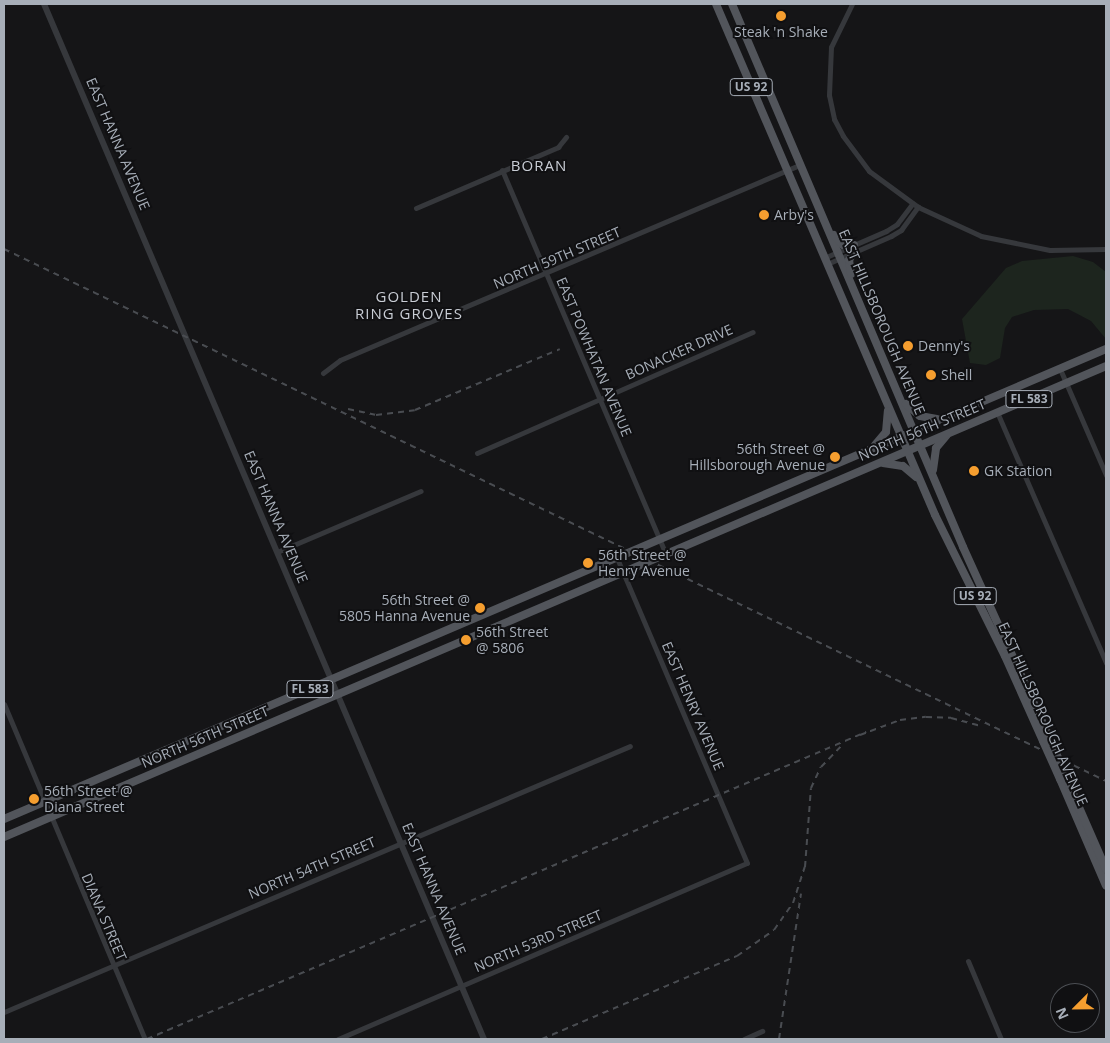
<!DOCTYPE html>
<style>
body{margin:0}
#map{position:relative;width:1110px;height:1043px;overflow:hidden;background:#151517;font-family:"Open Sans",sans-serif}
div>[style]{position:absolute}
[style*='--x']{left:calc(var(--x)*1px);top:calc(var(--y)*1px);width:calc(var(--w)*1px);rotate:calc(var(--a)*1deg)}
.green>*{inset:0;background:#1d251e}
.minor>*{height:5px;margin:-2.5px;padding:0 2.5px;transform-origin:2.5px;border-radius:2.5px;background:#36383c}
.tertiary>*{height:6px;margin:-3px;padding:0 3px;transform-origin:3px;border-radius:3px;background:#36383c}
.primary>*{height:8px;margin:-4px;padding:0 4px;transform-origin:4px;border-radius:4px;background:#52555b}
.rail>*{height:2px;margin-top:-1px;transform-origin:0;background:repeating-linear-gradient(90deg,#494c51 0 6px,transparent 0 11px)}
.primary-bridge>*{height:8px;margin:-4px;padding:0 4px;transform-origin:4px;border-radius:4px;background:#52555b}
.dots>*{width:14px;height:14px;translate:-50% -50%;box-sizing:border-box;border:2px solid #101012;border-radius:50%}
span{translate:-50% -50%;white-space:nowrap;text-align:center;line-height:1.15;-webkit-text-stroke:4px #101012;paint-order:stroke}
.shield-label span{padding:1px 4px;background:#101012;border:1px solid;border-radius:4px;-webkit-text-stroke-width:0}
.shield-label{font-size:12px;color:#a7aeb8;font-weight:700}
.poi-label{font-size:14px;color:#a7aeb8}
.left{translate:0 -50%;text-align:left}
.right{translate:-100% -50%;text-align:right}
.street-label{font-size:14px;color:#a7aeb8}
.neighbourhood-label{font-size:15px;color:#c8ccd4;letter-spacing:1px}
.frame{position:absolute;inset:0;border:5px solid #a7aeb8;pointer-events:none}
.north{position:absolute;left:1050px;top:983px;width:50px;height:50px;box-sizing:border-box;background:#101012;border:1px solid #4c4f54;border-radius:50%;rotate:247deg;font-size:14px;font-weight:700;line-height:20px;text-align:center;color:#a7aeb8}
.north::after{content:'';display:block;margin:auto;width:18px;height:22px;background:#f59e2f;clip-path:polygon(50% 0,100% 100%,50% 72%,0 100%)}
</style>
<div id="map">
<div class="green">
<i style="clip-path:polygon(1073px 256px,1093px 262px,1106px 272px,1106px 339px,1091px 321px,1068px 309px,1034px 310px,1012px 317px,1005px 328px,1000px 358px,986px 365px,970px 363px,962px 319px,1006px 268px,1022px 261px)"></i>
</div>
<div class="minor">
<i style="--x:852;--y:4;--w:48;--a:116"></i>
<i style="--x:831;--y:47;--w:48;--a:92.4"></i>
<i style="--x:829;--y:95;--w:25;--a:78"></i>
<i style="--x:834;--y:119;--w:19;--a:62"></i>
<i style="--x:843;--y:136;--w:44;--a:53.4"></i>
<i style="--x:869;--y:171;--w:61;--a:36.3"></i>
<i style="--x:918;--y:207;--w:69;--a:24.7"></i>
<i style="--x:981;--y:236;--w:70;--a:11.5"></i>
<i style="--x:1050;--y:250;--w:56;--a:-1"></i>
<i style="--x:502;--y:170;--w:416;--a:66.9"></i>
<i style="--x:416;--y:208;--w:155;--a:-23.2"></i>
<i style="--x:558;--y:147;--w:13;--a:-51"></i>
<i style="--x:824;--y:258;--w:68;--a:-23.5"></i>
<i style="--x:886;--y:231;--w:13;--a:-32"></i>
<i style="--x:897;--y:224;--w:26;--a:-53"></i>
<i style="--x:827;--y:264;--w:70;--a:-23.6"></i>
<i style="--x:891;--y:236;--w:12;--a:-31"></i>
<i style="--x:901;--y:230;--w:29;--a:-54"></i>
<i style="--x:1060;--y:369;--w:116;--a:66.5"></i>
<i style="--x:323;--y:373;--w:21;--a:-37"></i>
<i style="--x:340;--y:360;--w:500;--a:-23"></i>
<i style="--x:997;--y:412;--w:274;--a:66.5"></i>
<i style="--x:477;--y:453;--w:301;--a:-23.7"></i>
<i style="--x:277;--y:552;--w:156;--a:-23"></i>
<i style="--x:4;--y:704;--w:363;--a:67.2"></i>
<i style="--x:968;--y:961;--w:85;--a:67.1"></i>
<i style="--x:4;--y:1012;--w:680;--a:-23.02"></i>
<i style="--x:338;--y:1039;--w:445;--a:-23.3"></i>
<i style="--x:747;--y:863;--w:332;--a:-113.1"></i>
<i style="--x:744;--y:1039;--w:20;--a:-24"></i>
</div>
<div class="tertiary">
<i style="--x:44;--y:4;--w:1125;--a:66.97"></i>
</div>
<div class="primary">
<i style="--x:716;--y:4;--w:556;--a:66.8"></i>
<i style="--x:935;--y:515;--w:157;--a:63.6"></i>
<i style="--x:1005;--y:656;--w:93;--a:65.9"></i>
<i style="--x:732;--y:4;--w:590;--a:66.95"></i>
<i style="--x:963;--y:547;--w:215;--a:65.6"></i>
<i style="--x:834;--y:235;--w:13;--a:48"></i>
<i style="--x:843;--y:245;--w:11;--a:0"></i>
<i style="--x:851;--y:274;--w:14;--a:-98"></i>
<i style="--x:849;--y:260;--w:9;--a:-58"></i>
<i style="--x:906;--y:404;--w:18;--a:41"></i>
<i style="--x:920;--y:416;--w:17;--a:10"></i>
<i style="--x:875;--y:445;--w:17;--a:-50"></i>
<i style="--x:886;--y:432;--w:21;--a:-85"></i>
<i style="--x:883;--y:463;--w:20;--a:9"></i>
<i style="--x:903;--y:466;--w:17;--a:40"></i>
<i style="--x:933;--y:470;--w:22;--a:-82"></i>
<i style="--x:936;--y:448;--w:16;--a:-50"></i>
<i style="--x:1060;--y:779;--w:116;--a:66.7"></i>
<i style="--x:1068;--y:782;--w:95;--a:66.4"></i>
<i style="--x:4;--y:819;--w:1198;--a:-23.1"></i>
<i style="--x:4;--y:837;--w:1198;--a:-23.14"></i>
</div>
<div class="rail">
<i style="--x:4;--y:249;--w:1224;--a:25.77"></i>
<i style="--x:348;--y:409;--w:29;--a:12"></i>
<i style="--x:376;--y:415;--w:39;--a:-7"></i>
<i style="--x:415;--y:410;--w:157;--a:-22.8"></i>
<i style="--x:860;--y:735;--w:43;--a:-20.6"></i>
<i style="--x:900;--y:720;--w:26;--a:-7"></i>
<i style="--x:926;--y:717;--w:25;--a:2"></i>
<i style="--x:951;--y:718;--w:30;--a:15"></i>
<i style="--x:147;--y:1039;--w:782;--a:-23.12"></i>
<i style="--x:542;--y:1039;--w:212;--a:-23.1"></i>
<i style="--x:737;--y:956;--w:45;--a:-35.1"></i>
<i style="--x:774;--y:930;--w:33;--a:-55"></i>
<i style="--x:793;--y:903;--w:38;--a:-72"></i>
<i style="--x:805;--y:867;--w:79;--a:-85.7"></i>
<i style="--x:811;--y:788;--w:23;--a:-65"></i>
<i style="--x:821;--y:767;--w:30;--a:-46"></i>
<i style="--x:779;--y:1039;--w:147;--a:-81.4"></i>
</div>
<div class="primary-bridge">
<i style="--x:1043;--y:741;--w:42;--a:65.9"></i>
<i style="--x:1052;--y:743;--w:42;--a:67.7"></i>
</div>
<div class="dots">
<i style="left:781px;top:16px;background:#f59e2f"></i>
<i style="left:764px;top:215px;background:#f59e2f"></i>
<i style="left:908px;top:346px;background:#f59e2f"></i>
<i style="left:931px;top:375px;background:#f59e2f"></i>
<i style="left:835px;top:457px;background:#f59e2f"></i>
<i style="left:974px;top:471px;background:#f59e2f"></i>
<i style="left:588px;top:563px;background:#f59e2f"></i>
<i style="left:480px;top:608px;background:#f59e2f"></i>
<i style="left:466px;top:640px;background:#f59e2f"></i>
<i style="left:34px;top:799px;background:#f59e2f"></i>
</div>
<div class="shield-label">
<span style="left:751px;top:87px">US 92</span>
<span style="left:1029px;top:399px">FL 583</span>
<span style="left:975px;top:596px">US 92</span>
<span style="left:310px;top:689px">FL 583</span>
</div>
<div class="poi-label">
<span style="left:781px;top:32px">Steak 'n Shake</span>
<span class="left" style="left:774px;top:215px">Arby's</span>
<span class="left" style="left:918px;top:346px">Denny's</span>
<span class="left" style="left:941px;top:375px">Shell</span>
<span class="right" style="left:825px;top:457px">56th Street @<br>Hillsborough Avenue</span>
<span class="left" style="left:984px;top:471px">GK Station</span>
<span class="left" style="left:598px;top:563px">56th Street @<br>Henry Avenue</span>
<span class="right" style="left:470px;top:608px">56th Street @<br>5805 Hanna Avenue</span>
<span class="left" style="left:476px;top:640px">56th Street<br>@ 5806</span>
<span class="left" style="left:44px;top:799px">56th Street @<br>Diana Street</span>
</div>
<div class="street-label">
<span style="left:118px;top:144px;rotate:67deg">EAST HANNA AVENUE</span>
<span style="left:557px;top:258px;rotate:-23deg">NORTH 59TH STREET</span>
<span style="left:882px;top:322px;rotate:67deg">EAST HILLSBOROUGH AVENUE</span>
<span style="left:679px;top:352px;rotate:-24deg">BONACKER DRIVE</span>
<span style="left:594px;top:357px;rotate:67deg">EAST POWHATAN AVENUE</span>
<span style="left:922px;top:430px;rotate:-23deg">NORTH 56TH STREET</span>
<span style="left:276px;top:517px;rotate:67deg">EAST HANNA AVENUE</span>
<span style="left:693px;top:706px;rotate:67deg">EAST HENRY AVENUE</span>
<span style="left:1043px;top:714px;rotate:66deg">EAST HILLSBOROUGH AVENUE</span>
<span style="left:205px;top:737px;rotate:-23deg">NORTH 56TH STREET</span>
<span style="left:312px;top:868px;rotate:-23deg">NORTH 54TH STREET</span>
<span style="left:434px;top:889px;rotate:67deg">EAST HANNA AVENUE</span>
<span style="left:104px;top:917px;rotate:67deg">DIANA STREET</span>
<span style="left:538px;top:941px;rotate:-23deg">NORTH 53RD STREET</span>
</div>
<div class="neighbourhood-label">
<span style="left:539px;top:166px">BORAN</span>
<span style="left:409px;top:305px">GOLDEN<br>RING GROVES</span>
</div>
<div class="frame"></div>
<div class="north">N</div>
</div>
